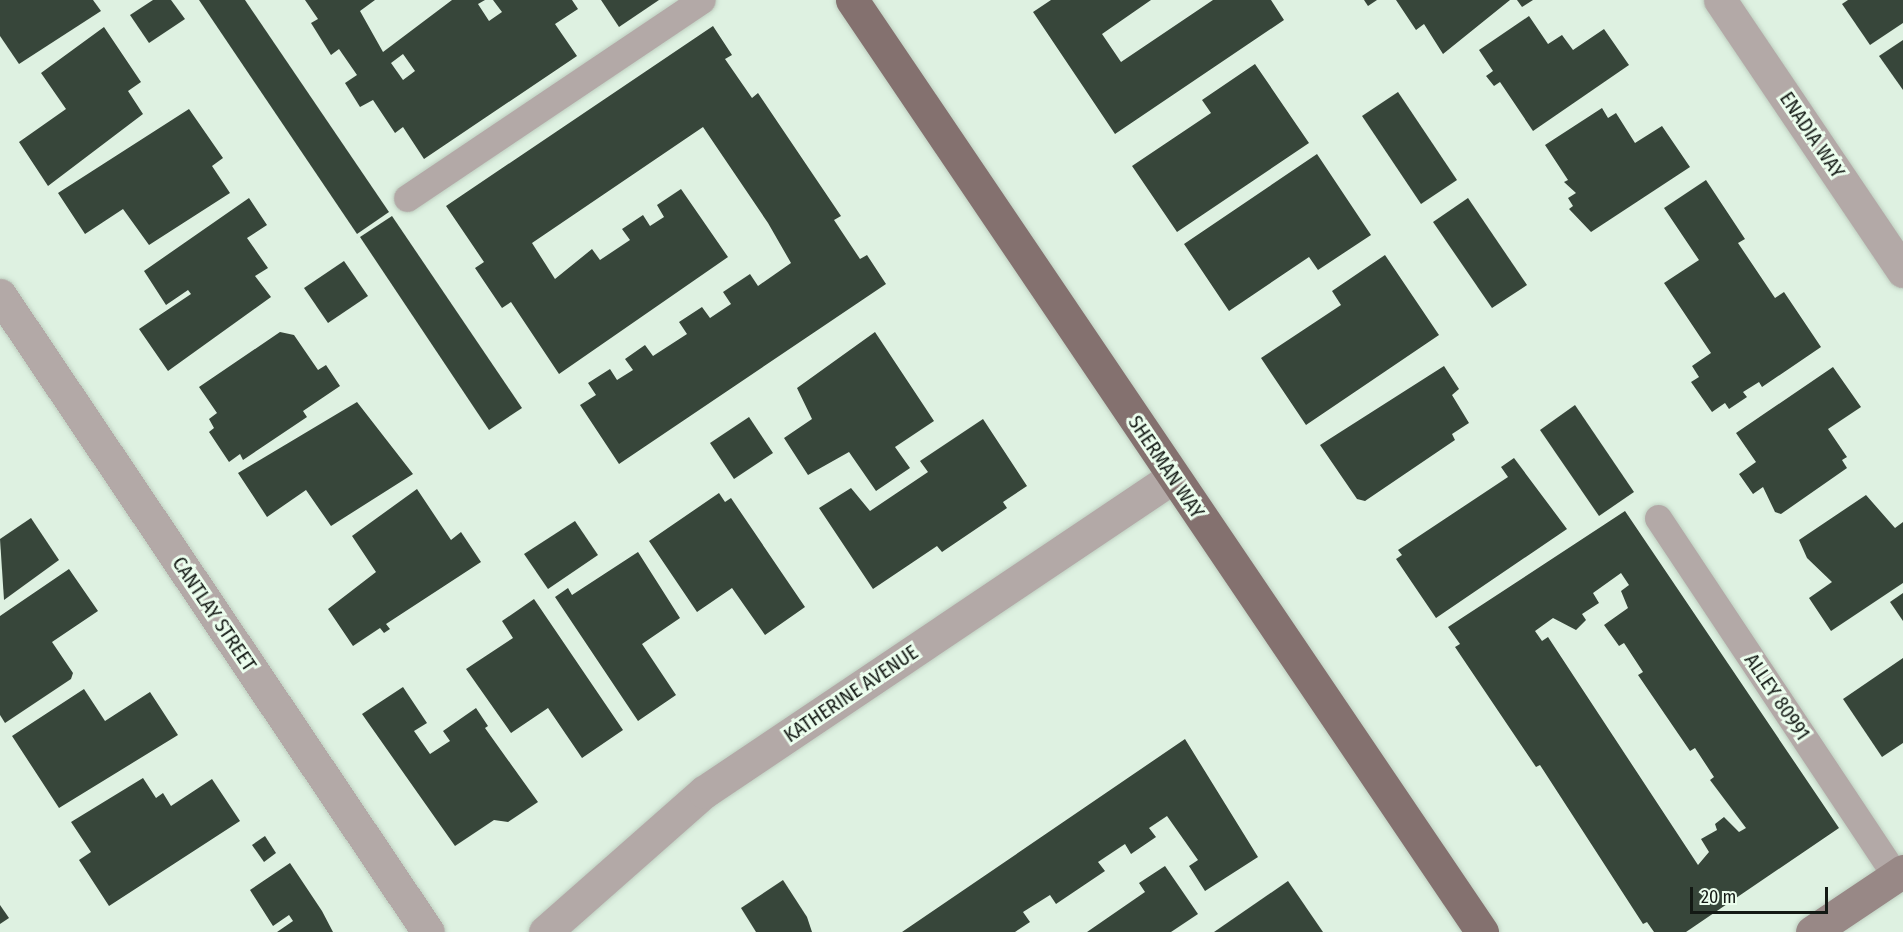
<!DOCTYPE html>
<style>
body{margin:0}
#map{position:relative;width:1903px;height:932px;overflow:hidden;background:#def1e1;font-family:"Fira Sans Condensed",sans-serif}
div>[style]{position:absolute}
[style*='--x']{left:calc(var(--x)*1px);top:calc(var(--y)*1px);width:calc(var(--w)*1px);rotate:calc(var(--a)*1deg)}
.building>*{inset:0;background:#37463a}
.roads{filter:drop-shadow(0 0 2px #becec0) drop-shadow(0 0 2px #becec0)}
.lane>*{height:27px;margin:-13.5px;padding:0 13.5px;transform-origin:13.5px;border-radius:13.5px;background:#b3a9a7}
.street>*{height:33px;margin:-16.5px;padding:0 16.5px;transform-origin:16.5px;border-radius:16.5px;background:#b3a9a7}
.secondary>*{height:33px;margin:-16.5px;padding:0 16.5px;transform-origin:16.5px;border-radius:16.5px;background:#988886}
.primary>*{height:33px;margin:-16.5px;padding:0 16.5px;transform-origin:16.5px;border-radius:16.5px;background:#84716f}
span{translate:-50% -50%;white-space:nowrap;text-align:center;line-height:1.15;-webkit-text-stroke:6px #ecfeee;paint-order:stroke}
.street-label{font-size:20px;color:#131914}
.scale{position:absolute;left:1690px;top:887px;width:138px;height:27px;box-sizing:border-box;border:3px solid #131914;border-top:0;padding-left:8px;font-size:18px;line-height:21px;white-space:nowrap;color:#131914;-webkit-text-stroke:4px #ecfeee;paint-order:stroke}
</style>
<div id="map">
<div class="building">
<i style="clip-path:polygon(0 0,93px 0,101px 11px,19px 64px,0 36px)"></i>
<i style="clip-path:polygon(153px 0,171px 0,185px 19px,149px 43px,130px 15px)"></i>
<i style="clip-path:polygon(199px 0,245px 0,389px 212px,357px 234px)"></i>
<i style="clip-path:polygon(evenodd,305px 0,375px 0,360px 11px,383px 52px,452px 0,485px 0,478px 4px,489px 21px,502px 12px,493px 0,572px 0,578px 9px,555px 24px,577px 56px,424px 159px,403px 127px,395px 133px,373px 100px,360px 107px,345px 83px,357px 75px,339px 49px,331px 55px,311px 23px,318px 19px,305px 0,403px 54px,415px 71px,403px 80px,391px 63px,403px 54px)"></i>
<i style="clip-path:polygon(601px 0,659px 0,619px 27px)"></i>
<i style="clip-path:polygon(1051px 0,1151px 0,1102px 34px,1121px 62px,1213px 0,1271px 0,1284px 20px,1115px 134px,1033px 12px)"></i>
<i style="clip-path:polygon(1364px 0,1377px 0,1368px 6px)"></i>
<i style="clip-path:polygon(1396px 0,1510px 0,1443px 54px,1424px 24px,1416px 30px)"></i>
<i style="clip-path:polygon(1517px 0,1533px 0,1522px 7px)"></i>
<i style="clip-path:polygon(1848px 0,1903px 0,1903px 23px,1870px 45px,1842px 4px)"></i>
<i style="clip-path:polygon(1529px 16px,1548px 44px,1562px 35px,1573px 50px,1604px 29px,1629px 65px,1533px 131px,1500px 82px,1494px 86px,1486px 76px,1493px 71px,1479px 50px)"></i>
<i style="clip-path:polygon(713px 26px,732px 55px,725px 59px,752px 98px,758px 93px,841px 216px,834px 220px,860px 259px,867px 255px,886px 284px,619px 464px,580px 405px,596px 395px,588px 383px,610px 369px,617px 380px,633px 370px,625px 359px,645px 345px,653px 356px,687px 334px,679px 322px,702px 307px,710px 318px,731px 304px,723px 292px,750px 274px,758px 286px,791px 263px,768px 223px,703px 127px,532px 243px,555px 279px,592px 249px,600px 260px,630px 240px,622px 229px,643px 215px,650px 226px,664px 217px,657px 205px,681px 189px,728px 257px,559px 374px,511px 302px,502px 308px,475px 268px,484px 262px,446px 206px)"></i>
<i style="clip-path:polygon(104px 27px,141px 82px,128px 91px,143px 114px,48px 186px,19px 142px,66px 109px,41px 73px)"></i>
<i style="clip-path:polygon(1903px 40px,1903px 90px,1879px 56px)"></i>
<i style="clip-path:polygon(1255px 64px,1309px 143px,1177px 232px,1132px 166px,1211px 113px,1202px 100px)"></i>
<i style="clip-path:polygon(1398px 92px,1457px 180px,1421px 204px,1362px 116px)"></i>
<i style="clip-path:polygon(1602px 108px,1608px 118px,1616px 113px,1635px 143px,1662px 126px,1690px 167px,1591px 232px,1569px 209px,1573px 206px,1568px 198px,1576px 193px,1564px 182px,1568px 180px,1545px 145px)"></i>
<i style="clip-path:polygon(189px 109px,223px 158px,212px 166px,230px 193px,149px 245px,123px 209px,85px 234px,58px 193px)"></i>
<i style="clip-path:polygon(1317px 154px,1371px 235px,1318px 270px,1309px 257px,1229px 311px,1184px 244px)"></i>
<i style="clip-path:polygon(1706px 180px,1745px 239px,1738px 243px,1775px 298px,1784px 292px,1821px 347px,1762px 387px,1759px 382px,1743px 392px,1747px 397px,1729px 409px,1725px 403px,1712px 412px,1691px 382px,1699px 377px,1692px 366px,1711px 353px,1664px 283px,1699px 260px,1664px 208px)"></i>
<i style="clip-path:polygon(249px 198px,267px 225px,247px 238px,268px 268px,255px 276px,271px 297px,168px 371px,139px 329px,191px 294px,188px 290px,166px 305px,144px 271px)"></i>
<i style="clip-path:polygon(1468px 198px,1527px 285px,1492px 308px,1433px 222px)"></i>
<i style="clip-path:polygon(392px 216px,522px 408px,489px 430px,360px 237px)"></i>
<i style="clip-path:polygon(1385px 255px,1439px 335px,1306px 425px,1261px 358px,1341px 305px,1332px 291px)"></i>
<i style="clip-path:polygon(344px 261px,368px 296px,328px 323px,304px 288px)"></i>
<i style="clip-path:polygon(280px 332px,294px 335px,318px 370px,326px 365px,340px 386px,303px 411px,307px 417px,243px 460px,240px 454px,229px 462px,209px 432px,214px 428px,209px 419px,217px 413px,199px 387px)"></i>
<i style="clip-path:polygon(875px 332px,934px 421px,895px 447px,910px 468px,876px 491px,849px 452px,808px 475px,784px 438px,812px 419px,797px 388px)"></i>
<i style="clip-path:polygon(1444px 366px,1459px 389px,1452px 395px,1469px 423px,1452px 434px,1455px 440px,1365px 501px,1357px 499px,1320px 445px)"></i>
<i style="clip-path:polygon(1833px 367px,1861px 407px,1828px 429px,1847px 457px,1842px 460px,1847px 468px,1781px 514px,1775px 512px,1763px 487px,1753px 494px,1739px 474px,1756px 462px,1736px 433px)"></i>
<i style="clip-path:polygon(357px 402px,413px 474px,331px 526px,306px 490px,267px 517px,238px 473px)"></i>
<i style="clip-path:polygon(1575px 405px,1634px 492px,1599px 516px,1540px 430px)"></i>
<i style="clip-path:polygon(749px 417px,773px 453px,734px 479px,710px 443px)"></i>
<i style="clip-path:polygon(983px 419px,1027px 486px,1003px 502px,1007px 508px,942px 552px,937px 546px,873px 589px,819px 508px,851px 488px,870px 511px,928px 472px,920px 461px)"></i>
<i style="clip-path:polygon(1514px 458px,1567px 529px,1436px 618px,1396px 559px,1402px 555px,1398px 550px,1508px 477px,1501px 467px)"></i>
<i style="clip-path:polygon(417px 489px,451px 540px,461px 532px,481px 562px,386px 624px,390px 629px,384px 633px,380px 628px,353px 646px,328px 609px,376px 572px,352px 536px)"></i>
<i style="clip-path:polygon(719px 493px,725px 502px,731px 498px,805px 607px,765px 635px,732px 588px,697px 612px,649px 541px)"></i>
<i style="clip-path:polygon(1866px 495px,1895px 528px,1903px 522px,1903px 583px,1831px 631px,1809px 598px,1832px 582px,1807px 558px,1799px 540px)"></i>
<i style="clip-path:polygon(evenodd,1625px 511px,1839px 828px,1686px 932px,1654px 932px,1647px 922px,1643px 924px,1540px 765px,1536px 767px,1455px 647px,1460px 644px,1448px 627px,1625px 511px,1621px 573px,1629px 585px,1621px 591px,1628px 608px,1604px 625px,1619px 646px,1624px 643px,1643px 672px,1638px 675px,1690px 751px,1695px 748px,1714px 777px,1710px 780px,1746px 828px,1739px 832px,1724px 817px,1715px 824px,1717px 830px,1701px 839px,1709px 852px,1698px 865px,1548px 637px,1542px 641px,1535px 631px,1553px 618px,1576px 630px,1586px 620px,1582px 614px,1599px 603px,1593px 593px,1621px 573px)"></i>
<i style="clip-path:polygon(31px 518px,59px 560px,4px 600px,0 539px)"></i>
<i style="clip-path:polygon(575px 521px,598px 555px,548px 589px,524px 554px)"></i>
<i style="clip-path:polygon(638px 552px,680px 618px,642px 644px,676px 695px,638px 721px,555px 597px,568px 588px,572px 595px)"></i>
<i style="clip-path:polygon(69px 569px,98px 611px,52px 642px,73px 673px,71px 679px,5px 723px,0 715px,0 616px)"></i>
<i style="clip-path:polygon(1903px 593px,1903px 621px,1890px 602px)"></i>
<i style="clip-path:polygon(534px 599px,623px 730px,582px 758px,548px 708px,511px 733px,466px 669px,513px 638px,502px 621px)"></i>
<i style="clip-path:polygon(1903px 658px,1903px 743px,1882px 757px,1843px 699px)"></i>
<i style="clip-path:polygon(403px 687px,427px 723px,414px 731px,430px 754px,450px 741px,443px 731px,476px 708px,488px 726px,485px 728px,538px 802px,508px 822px,494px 820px,455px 846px,362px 714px)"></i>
<i style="clip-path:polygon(84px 689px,105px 721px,150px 692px,178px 735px,59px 808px,12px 736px)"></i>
<i style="clip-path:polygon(1185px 739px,1258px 857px,1205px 891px,1189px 866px,1198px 860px,1167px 816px,1149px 828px,1156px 837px,1131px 854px,1125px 844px,1098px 862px,1105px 871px,1056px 904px,1050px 895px,1023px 912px,1030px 922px,1015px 932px,902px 932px)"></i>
<i style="clip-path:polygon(143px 778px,156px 798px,163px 793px,171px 806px,212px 779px,240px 821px,109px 906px,79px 860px,91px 852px,71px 822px)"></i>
<i style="clip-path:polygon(265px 836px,276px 853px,264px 862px,252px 845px)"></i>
<i style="clip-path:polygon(290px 863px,322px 911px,333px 932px,277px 932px,293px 921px,289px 915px,273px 926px,250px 890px)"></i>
<i style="clip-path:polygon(1165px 866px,1198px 914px,1171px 932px,1087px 932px,1145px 892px,1139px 883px)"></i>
<i style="clip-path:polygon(783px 880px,807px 917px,812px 932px,756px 932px,741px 908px)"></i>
<i style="clip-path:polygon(1288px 881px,1323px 932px,1214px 932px)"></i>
<i style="clip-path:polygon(0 905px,9px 918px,0 924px)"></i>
</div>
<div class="roads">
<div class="lane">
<i style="--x:407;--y:198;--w:355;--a:-33.9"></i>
<i style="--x:1658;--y:518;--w:430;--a:56.4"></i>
</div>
<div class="street">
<i style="--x:1720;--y:0;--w:327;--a:56"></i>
<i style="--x:0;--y:295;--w:767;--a:56.1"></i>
<i style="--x:545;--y:932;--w:212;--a:-41.4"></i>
<i style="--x:704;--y:792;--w:565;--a:-33.89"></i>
</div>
<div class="secondary">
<i style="--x:1812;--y:932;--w:110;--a:-33.8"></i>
</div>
<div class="primary">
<i style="--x:852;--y:0;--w:1125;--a:55.94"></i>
</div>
</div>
<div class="street-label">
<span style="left:1812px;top:135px;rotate:56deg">ENADIA WAY</span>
<span style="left:1166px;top:467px;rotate:56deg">SHERMAN WAY</span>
<span style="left:214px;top:614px;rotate:56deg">CANTLAY STREET</span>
<span style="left:851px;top:694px;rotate:-34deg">KATHERINE AVENUE</span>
<span style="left:1777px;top:697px;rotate:56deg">ALLEY 80991</span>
</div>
<div class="scale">20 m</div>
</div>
